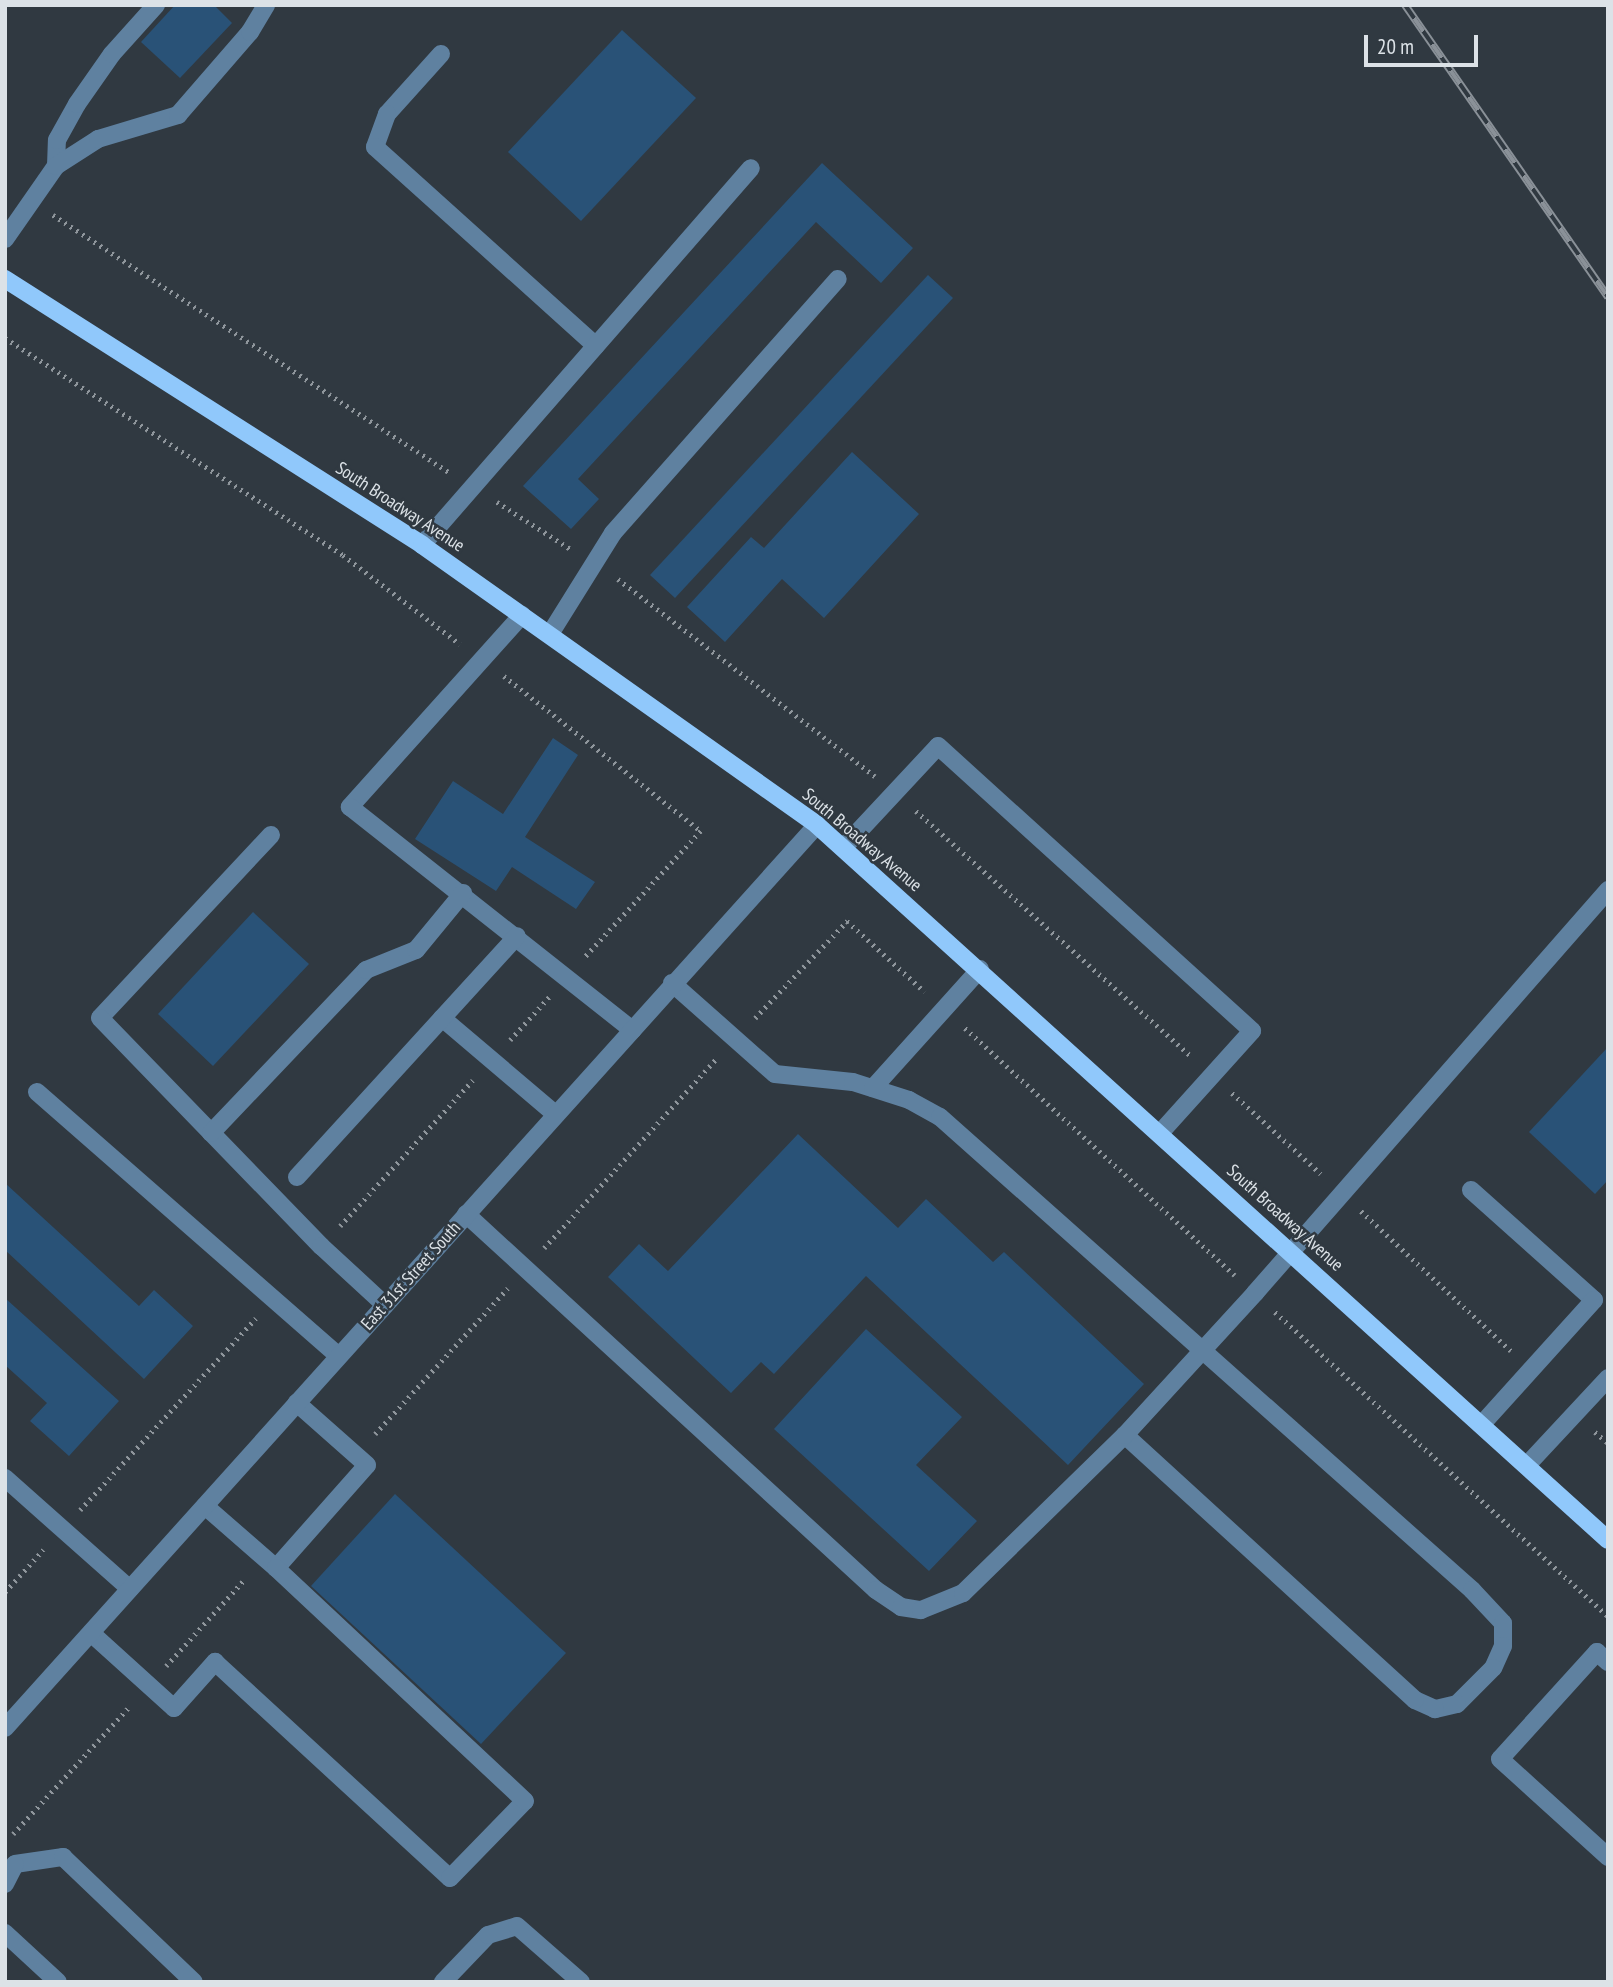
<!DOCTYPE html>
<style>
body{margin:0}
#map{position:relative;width:1613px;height:1987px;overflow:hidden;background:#303941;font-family:"PT Sans Narrow",sans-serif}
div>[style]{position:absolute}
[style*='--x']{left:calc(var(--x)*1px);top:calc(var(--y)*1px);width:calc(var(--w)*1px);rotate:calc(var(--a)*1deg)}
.building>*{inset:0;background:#295277}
.path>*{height:4.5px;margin-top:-2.25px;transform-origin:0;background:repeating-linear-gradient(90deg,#8f969c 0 2px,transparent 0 7px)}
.minor>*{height:18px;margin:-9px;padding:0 9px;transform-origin:9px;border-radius:9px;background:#5f81a0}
.major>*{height:18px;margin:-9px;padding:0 9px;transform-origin:9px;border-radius:9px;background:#90c8fb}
.rail>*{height:8px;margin-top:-4px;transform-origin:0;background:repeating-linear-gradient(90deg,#303941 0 16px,#8a9198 0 32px);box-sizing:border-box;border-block:2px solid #8a9198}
span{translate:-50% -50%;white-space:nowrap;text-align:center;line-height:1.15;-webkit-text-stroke:5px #303941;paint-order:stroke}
.street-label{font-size:18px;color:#dce2e7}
.frame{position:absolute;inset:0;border:7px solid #dce2e7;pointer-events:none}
.scale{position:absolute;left:1364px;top:35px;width:114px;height:32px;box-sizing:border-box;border:4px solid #dce2e7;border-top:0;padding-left:9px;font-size:21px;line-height:24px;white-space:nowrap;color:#dce2e7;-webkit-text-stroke:5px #303941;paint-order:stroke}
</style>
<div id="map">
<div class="building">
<i style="clip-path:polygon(175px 5px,214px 5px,232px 23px,180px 78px,141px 42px)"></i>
<i style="clip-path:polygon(622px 30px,696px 98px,581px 221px,508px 152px)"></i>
<i style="clip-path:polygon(822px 163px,913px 248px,881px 283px,816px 222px,578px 479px,599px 499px,571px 529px,523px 486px)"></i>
<i style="clip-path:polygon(928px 275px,953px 298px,675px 598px,650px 575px)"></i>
<i style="clip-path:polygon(852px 452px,919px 514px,824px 618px,782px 579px,725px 642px,687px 607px,751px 537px,764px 548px)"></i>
<i style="clip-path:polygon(553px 738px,578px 755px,525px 837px,595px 882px,576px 909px,512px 867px,496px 891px,415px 839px,453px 781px,503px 814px)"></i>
<i style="clip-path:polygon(253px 912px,309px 964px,213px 1066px,158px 1014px)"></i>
<i style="clip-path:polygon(1608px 1047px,1608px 1180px,1595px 1194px,1529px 1132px)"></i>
<i style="clip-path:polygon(798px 1134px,898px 1228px,926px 1199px,993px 1262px,1004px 1252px,1144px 1384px,1068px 1465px,866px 1276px,774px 1374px,761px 1362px,731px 1393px,608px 1277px,639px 1244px,668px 1271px)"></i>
<i style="clip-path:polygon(5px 1183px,139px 1306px,154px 1290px,193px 1326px,144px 1379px,5px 1250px)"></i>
<i style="clip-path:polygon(5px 1298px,119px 1401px,69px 1456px,30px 1421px,47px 1403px,5px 1365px)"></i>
<i style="clip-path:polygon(866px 1329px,962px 1417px,916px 1465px,977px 1521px,929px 1571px,774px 1429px)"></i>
<i style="clip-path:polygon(395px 1494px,566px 1653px,481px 1744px,311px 1586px)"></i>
</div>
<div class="path">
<i style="--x:53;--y:215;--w:474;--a:33"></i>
<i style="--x:5;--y:338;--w:402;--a:32.7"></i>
<i style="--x:343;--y:555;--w:147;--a:37.3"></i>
<i style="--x:497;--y:502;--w:89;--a:32.6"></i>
<i style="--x:618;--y:579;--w:324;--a:37.5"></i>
<i style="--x:504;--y:676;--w:251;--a:38.2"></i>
<i style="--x:701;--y:831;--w:171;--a:132.6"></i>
<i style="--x:916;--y:811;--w:370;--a:41.7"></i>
<i style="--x:755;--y:1018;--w:134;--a:-46.5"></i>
<i style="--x:847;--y:921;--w:105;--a:42.3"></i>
<i style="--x:965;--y:1028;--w:366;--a:42.5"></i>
<i style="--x:510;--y:1040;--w:58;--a:-47.8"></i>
<i style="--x:1232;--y:1093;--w:120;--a:42.3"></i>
<i style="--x:1361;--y:1211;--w:205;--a:43"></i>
<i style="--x:340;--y:1226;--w:197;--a:-47.7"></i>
<i style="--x:544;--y:1248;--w:257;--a:-47.7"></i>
<i style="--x:1275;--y:1312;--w:451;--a:42.4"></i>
<i style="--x:1595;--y:1432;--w:17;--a:40"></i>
<i style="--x:375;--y:1434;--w:197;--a:-47.7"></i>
<i style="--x:80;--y:1510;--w:260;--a:-47.5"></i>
<i style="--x:5;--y:1592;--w:57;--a:-47.9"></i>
<i style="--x:166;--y:1666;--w:118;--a:-47.8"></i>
<i style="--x:13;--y:1834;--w:173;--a:-47.6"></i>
</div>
<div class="minor">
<i style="--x:441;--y:54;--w:81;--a:132"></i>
<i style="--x:387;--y:114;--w:35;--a:110"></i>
<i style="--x:375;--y:147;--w:297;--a:42"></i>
<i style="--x:56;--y:166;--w:26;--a:-88"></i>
<i style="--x:57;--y:140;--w:41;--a:-60.9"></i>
<i style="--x:77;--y:104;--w:61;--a:-55"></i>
<i style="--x:112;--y:54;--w:66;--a:-48.1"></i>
<i style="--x:5;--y:239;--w:89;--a:-55.1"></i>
<i style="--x:56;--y:166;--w:50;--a:-32.7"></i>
<i style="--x:98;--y:139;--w:84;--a:-16.7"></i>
<i style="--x:178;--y:115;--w:110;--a:-49.1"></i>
<i style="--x:250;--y:32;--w:31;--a:-59"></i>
<i style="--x:422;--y:545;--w:500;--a:-48.89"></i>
<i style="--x:522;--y:615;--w:258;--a:131.9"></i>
<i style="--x:350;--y:807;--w:360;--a:38.3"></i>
<i style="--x:550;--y:634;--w:119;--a:-58"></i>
<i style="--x:613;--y:533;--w:339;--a:-48.5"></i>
<i style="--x:271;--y:835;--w:250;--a:133.1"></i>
<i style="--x:100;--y:1018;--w:318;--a:45.9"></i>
<i style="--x:321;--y:1246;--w:87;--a:42.7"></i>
<i style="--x:843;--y:848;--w:139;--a:-47"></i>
<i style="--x:938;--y:746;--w:424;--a:42.2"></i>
<i style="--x:1252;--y:1031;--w:137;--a:132"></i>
<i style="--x:672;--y:983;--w:137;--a:41.5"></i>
<i style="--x:775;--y:1074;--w:78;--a:5.9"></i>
<i style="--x:853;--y:1082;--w:59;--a:17.8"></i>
<i style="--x:909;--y:1100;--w:35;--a:29"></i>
<i style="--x:940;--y:1117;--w:712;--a:41.64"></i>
<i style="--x:1472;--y:1590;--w:45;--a:46.8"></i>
<i style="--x:1503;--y:1623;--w:23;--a:90"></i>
<i style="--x:1503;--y:1646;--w:24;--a:114"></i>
<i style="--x:1493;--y:1668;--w:51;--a:135"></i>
<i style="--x:1457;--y:1704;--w:23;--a:167"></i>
<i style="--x:1435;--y:1709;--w:22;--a:-156"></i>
<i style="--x:1415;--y:1700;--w:393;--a:-137.6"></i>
<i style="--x:442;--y:1018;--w:147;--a:40.3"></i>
<i style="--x:873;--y:1088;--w:160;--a:-48"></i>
<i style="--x:37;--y:1092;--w:401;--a:41.2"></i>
<i style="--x:211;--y:1133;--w:225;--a:-46.4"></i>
<i style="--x:366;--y:970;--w:54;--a:-21.8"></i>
<i style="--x:416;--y:950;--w:74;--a:-50.5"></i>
<i style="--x:297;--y:1177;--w:326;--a:-47.6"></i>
<i style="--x:1471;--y:1190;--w:165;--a:41.8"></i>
<i style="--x:1594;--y:1300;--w:167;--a:132.1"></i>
<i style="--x:466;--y:1214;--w:556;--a:42.52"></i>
<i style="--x:876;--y:1590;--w:30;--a:34"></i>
<i style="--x:901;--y:1607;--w:20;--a:9"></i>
<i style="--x:921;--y:1610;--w:45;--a:-22"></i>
<i style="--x:963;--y:1593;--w:226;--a:-44.3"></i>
<i style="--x:1125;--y:1435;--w:193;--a:-47.5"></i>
<i style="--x:1255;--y:1293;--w:536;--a:-48.78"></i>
<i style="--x:1527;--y:1465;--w:119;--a:-47"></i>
<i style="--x:5;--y:1478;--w:167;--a:41.6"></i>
<i style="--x:205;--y:1506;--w:94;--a:41.1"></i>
<i style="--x:276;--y:1568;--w:137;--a:-48.5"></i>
<i style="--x:367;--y:1465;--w:94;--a:-138.5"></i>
<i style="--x:91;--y:1633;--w:112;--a:42.1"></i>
<i style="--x:174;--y:1708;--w:62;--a:-48.3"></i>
<i style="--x:215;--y:1662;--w:319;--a:42.6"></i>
<i style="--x:450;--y:1878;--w:107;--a:-45.8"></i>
<i style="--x:525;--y:1801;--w:341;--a:-136.9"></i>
<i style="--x:1608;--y:1662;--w:15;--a:-138"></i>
<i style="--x:1597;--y:1652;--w:144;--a:132.2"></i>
<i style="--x:1500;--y:1759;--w:146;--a:42.2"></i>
<i style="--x:5;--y:1728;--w:1214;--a:-48.04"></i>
<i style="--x:15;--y:1864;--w:49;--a:-8.3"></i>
<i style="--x:63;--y:1857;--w:181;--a:43.7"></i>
<i style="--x:5;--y:1884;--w:22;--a:-63"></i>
<i style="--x:5;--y:1933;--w:72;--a:42.8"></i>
<i style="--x:443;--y:1982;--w:65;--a:-46.2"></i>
<i style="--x:488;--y:1935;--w:30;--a:-17"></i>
<i style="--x:517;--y:1926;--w:85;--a:41.2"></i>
</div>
<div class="major">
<i style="--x:5;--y:279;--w:495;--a:32.5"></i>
<i style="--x:422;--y:545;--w:484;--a:35.3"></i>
<i style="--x:817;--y:825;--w:1066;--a:42.11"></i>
</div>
<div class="rail">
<i style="--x:1405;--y:5;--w:356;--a:55.2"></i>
</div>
<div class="street-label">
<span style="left:400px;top:507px;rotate:33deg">South Broadway Avenue</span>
<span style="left:862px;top:840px;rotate:40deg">South Broadway Avenue</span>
<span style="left:1285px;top:1218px;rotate:42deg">South Broadway Avenue</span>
<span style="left:411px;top:1276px;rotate:-48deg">East 31st Street South</span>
</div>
<div class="frame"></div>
<div class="scale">20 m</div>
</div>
